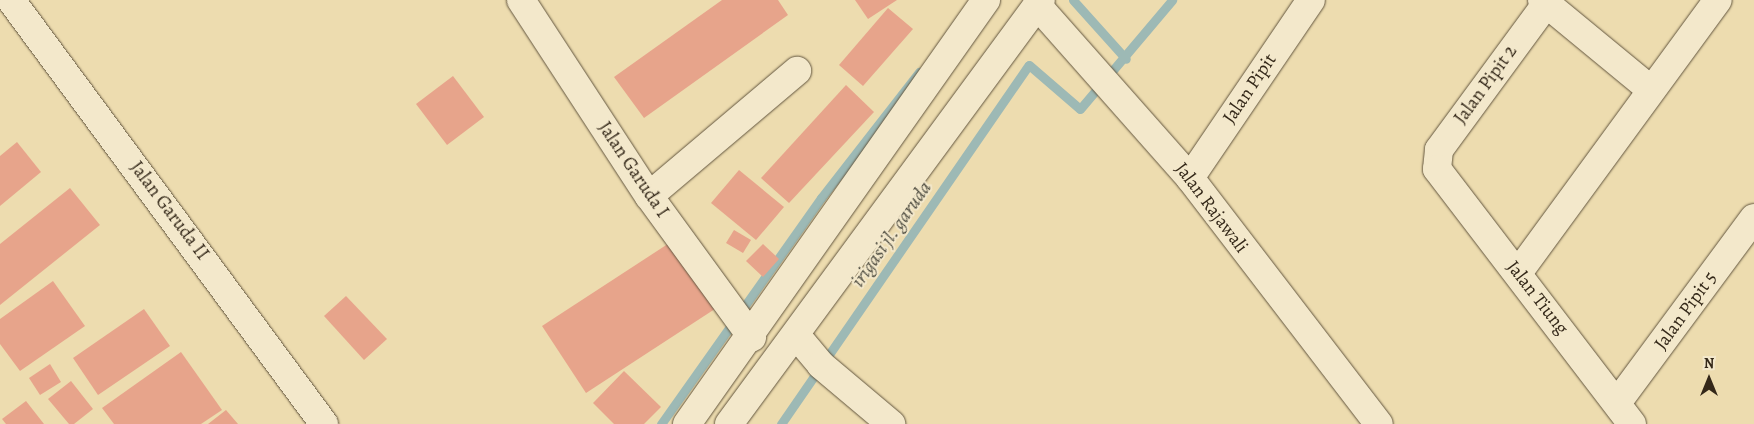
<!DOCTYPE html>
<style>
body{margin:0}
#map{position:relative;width:1754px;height:424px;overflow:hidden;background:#eddcaf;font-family:Alegreya,serif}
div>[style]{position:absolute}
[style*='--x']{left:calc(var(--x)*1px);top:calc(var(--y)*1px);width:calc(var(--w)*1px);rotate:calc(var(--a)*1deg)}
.stream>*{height:9px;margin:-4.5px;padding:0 4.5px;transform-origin:4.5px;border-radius:4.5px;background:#9db9b5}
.building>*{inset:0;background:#e7a48b}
.roads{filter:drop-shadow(0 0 1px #62553e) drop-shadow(0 0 1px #62553e)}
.minor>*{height:28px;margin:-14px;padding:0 14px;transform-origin:14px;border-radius:14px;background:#f3e8cb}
.secondary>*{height:28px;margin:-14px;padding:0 14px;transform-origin:14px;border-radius:14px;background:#f3e8cb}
span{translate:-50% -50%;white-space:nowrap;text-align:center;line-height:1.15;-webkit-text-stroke:4px #f3e8cb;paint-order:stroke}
.street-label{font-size:19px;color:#342819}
.water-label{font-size:20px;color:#4e4c40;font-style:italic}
.north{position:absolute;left:1684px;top:354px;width:50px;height:50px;-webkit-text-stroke:4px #f3e8cb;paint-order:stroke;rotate:0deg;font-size:14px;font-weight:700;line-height:20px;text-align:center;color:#342819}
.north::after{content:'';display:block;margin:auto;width:18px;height:22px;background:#342819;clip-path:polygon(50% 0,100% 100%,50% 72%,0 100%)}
</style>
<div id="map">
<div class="stream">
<i style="--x:1073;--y:0;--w:79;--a:48.1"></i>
<i style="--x:661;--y:424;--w:277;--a:-54.7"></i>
<i style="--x:821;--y:198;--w:160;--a:-52.1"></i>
<i style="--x:781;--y:424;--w:436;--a:-55.4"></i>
<i style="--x:1029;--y:65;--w:67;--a:40.8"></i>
<i style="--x:1080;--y:109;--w:143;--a:-49.8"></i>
</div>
<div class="building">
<i style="clip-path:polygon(722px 0,778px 0,788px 15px,644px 118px,614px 77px)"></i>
<i style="clip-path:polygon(855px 0,897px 0,868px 19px)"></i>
<i style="clip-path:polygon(888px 8px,913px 29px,863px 86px,839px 65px)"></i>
<i style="clip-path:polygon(453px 76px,484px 117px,447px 145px,416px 104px)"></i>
<i style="clip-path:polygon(846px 85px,874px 112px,789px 203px,761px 178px)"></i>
<i style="clip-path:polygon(17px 142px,41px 172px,0 206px,0 156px)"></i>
<i style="clip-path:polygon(739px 170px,784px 207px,756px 240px,711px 203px)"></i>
<i style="clip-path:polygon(70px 188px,100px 225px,0 305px,0 244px)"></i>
<i style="clip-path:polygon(734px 230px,751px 240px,743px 253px,726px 243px)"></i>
<i style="clip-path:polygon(677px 238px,721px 305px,586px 393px,542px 326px)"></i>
<i style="clip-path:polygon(763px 244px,779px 259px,763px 277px,746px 261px)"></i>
<i style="clip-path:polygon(53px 281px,85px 326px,20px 371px,0 344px,0 319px)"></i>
<i style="clip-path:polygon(346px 296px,387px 339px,364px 360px,324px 316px)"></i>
<i style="clip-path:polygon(144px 309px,170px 346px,98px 395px,73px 358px)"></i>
<i style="clip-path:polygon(181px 352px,222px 410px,201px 424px,114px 424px,102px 408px)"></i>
<i style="clip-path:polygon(50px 364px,61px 382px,40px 395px,29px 378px)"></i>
<i style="clip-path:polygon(624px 371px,661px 407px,644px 424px,614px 424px,593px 403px)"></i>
<i style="clip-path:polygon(71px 381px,93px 409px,74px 424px,69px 424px,48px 399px)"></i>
<i style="clip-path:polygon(26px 401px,44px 424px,6px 424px,2px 419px)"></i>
<i style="clip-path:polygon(226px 410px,238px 424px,208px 424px)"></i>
</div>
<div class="roads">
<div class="minor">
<i style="--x:11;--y:0;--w:527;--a:53.56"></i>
<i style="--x:521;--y:0;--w:234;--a:56.9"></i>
<i style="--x:649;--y:196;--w:175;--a:53.9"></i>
<i style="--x:1542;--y:0;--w:140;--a:39.5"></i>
<i style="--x:1549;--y:0;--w:186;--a:126.3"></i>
<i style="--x:1439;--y:150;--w:19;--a:96"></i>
<i style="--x:1437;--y:169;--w:321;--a:52.6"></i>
<i style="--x:1037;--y:5;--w:231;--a:48.5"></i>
<i style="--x:1190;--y:178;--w:310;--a:52.5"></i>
<i style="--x:1190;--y:178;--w:215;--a:-55.8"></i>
<i style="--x:649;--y:196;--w:194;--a:-40.2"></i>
<i style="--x:1518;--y:273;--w:338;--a:-53.8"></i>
<i style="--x:796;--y:335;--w:39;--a:50"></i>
<i style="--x:821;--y:365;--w:92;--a:40.1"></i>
<i style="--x:1617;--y:403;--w:230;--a:-53.5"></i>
</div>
<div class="secondary">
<i style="--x:687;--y:424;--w:519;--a:-54.81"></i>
<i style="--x:729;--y:424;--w:526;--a:-53.65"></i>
</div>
</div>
<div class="street-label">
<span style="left:1486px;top:85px;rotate:-54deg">Jalan Pipit 2</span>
<span style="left:1250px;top:89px;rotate:-56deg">Jalan Pipit</span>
<span style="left:633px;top:170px;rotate:56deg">Jalan Garuda I</span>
<span style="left:1211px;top:208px;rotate:53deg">Jalan Rajawali</span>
<span style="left:169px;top:211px;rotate:53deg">Jalan Garuda II</span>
<span style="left:1537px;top:298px;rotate:52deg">Jalan Tiung</span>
<span style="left:1686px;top:311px;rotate:-54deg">Jalan Pipit 5</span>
</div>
<div class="water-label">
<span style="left:891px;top:234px;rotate:-55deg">irigasi jl. garuda</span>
</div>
<div class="north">N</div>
</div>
